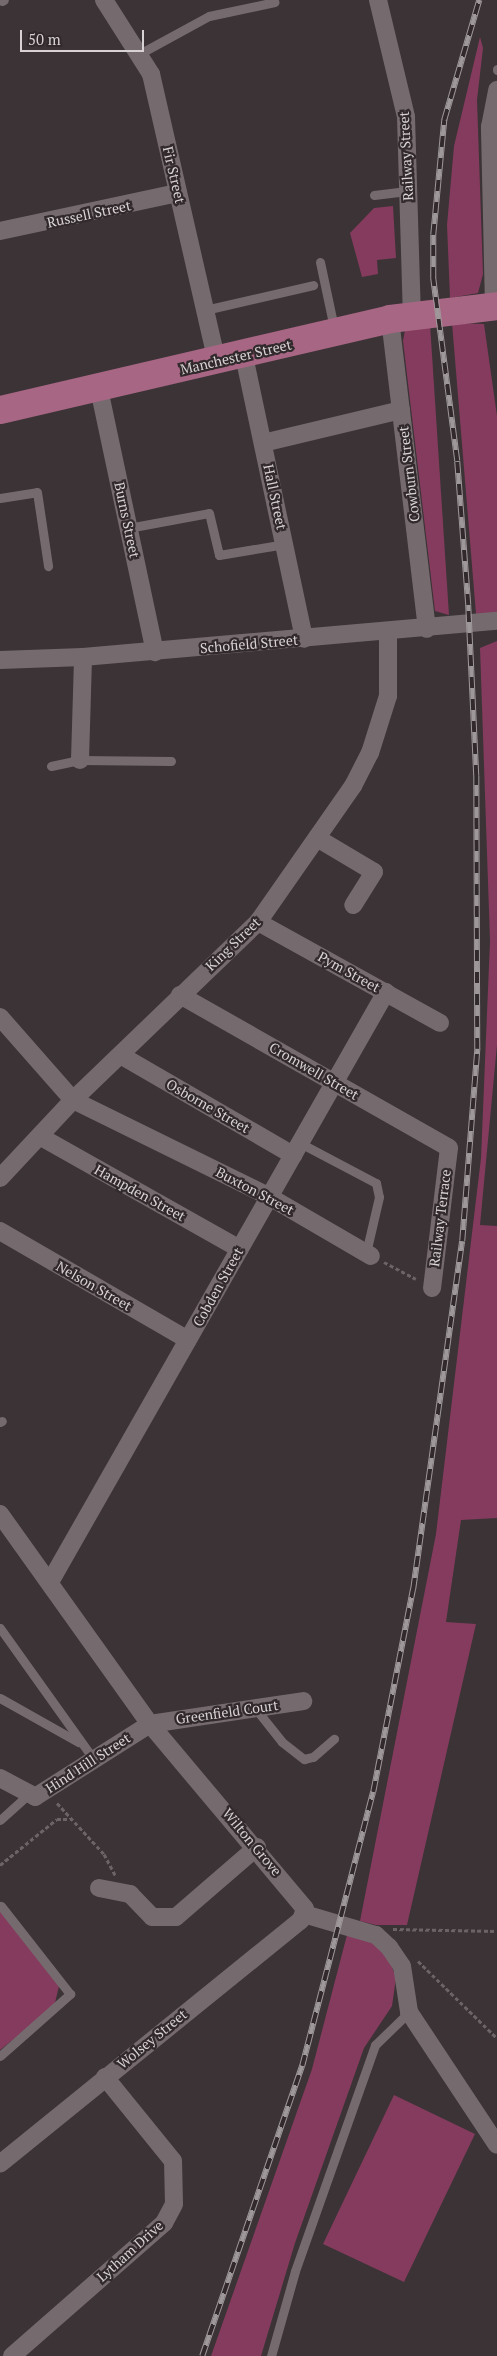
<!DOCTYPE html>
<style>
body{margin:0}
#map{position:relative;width:497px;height:2356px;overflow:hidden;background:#3b3336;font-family:"PT Serif",serif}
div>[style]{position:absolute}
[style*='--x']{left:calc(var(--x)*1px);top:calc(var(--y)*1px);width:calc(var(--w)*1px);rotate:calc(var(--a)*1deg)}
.green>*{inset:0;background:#853b5d}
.path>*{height:3px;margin-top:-1.5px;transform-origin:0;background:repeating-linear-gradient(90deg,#6b6366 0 4px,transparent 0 6.5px)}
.service>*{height:9px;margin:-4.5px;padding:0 4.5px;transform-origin:4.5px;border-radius:4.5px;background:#756b6f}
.minor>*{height:18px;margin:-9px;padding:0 9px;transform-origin:9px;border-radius:9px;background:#756b6f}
.primary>*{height:28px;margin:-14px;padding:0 14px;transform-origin:14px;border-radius:14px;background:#a76683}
.rail>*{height:5.5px;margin-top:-2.75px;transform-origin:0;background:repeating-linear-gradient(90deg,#31292c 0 11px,#9f989a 0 22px);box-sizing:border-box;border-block:1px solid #9f989a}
span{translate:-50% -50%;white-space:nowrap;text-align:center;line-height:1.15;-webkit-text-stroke:4.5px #31292c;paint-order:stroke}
.street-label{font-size:14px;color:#d8d2d4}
.scale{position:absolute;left:20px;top:30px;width:124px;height:22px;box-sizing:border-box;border:2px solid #d8d2d4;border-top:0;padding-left:6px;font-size:15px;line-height:18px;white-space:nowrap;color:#d8d2d4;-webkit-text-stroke:4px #31292c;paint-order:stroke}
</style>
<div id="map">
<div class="green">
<i style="clip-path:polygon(480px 37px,483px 48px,477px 100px,483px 274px,478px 293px,450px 298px,447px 225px,454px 146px)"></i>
<i style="clip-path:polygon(393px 206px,396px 258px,377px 260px,378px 274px,362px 277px,350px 233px,374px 208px)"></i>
<i style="clip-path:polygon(452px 323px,484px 324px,497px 416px,497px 613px,476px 614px)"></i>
<i style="clip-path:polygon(430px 324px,449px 615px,435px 611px,403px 341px,405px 330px)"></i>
<i style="clip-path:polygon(497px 641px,497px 1045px,480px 1225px,497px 1226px,497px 1518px,461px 1520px,446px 1622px,476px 1624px,407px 1925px,376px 1925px,360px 1921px,436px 1534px,481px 1158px,490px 941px,480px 648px)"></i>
<i style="clip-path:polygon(0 1904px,59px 1986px,54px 2007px,0 2050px)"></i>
<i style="clip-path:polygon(347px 1935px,369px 1941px,388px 1956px,396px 1978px,392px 2006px,364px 2048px,295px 2243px,261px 2356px,211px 2356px,312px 2069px)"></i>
<i style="clip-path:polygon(394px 2095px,475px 2134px,404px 2282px,323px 2244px)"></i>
</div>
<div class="path">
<i style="--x:384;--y:1262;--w:36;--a:28"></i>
<i style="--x:57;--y:1803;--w:69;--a:47.3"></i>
<i style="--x:104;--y:1854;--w:24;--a:62"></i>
<i style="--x:0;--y:1865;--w:73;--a:-38.9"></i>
<i style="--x:57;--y:1819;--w:14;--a:0"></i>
<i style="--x:393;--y:1929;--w:104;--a:1.1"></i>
<i style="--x:418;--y:1961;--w:110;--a:44.3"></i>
</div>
<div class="service">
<i style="--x:2;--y:1;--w:2;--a:-27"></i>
<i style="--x:141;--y:53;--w:77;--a:-28.6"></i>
<i style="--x:209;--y:16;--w:67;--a:-12"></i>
<i style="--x:497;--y:69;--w:1;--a:90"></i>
<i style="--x:374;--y:195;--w:35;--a:-7"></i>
<i style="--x:320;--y:262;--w:67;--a:78"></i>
<i style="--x:205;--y:310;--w:111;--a:-13"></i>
<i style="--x:0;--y:498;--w:37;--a:-9"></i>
<i style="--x:37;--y:492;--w:75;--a:81.5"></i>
<i style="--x:128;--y:528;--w:82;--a:-10.5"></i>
<i style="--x:209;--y:513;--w:43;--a:76.6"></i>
<i style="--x:219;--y:555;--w:67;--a:-9.5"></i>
<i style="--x:51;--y:766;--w:30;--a:-12"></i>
<i style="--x:80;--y:760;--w:91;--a:0.6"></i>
<i style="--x:300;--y:1143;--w:86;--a:27.8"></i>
<i style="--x:376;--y:1183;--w:14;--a:78"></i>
<i style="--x:379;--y:1197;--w:57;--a:103.1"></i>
<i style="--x:0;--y:1422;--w:2;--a:-27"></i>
<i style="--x:0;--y:1628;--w:162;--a:54.5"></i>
<i style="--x:0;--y:1698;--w:90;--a:29.4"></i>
<i style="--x:255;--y:1708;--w:43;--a:51.5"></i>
<i style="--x:282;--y:1742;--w:28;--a:38"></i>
<i style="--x:304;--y:1759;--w:9;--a:-13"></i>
<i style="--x:313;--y:1757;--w:28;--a:-41"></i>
<i style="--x:0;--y:1820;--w:39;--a:-42"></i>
<i style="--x:0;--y:2056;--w:94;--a:-41.5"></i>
<i style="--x:70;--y:1994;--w:112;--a:-128.1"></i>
<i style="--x:271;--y:2356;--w:88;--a:-74.2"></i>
<i style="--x:295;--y:2271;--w:240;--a:-70.5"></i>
<i style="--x:375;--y:2045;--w:47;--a:-44.1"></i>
</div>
<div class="minor">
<i style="--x:104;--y:0;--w:88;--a:57.6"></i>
<i style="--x:151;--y:74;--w:295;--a:77.1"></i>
<i style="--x:378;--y:0;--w:120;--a:76.5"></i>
<i style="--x:406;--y:117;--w:199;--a:88.3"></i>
<i style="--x:0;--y:231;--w:182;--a:-12.1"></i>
<i style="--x:494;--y:306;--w:179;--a:-91.3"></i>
<i style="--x:490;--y:127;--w:38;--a:-79"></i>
<i style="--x:390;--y:319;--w:312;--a:83.2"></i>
<i style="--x:244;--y:356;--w:289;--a:78"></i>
<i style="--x:99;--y:389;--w:269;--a:78"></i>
<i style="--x:263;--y:443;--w:142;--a:-13.4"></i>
<i style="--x:0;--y:660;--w:83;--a:-2.1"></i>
<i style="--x:83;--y:657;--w:416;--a:-5"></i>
<i style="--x:80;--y:760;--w:103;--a:-88.3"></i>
<i style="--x:317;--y:838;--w:66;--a:30.8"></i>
<i style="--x:374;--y:872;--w:39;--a:122"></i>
<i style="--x:258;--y:922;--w:208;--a:29"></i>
<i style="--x:180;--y:995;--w:309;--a:29.6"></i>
<i style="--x:449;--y:1148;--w:141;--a:96.9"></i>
<i style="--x:0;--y:1017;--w:111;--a:48.7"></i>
<i style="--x:73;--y:1100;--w:217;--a:26.2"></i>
<i style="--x:268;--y:1196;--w:119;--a:30.2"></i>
<i style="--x:122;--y:1056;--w:198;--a:30.1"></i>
<i style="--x:41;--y:1137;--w:228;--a:29.4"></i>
<i style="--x:0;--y:1178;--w:107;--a:-46.9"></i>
<i style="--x:73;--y:1100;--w:257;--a:-43.9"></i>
<i style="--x:258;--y:922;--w:166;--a:-55.1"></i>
<i style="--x:353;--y:786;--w:37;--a:-63"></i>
<i style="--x:370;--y:753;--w:60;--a:-72.5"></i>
<i style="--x:388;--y:696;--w:64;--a:-90"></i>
<i style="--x:0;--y:1231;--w:217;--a:30.1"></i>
<i style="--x:0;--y:1514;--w:258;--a:54.5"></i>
<i style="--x:150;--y:1724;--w:241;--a:50"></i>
<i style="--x:305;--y:1909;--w:12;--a:110"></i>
<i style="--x:301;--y:1920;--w:387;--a:141"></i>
<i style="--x:50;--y:1582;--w:679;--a:-60.34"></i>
<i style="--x:0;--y:1778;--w:40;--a:28"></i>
<i style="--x:35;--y:1797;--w:136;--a:-32.4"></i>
<i style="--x:150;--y:1724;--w:155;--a:-8.5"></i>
<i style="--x:99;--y:1888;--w:32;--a:11"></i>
<i style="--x:130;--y:1894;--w:32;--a:46"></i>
<i style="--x:152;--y:1917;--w:24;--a:0"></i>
<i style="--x:176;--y:1917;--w:107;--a:-40.8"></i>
<i style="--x:304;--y:1914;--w:75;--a:16.3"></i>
<i style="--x:376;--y:1935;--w:18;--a:43"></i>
<i style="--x:389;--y:1947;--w:23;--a:56"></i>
<i style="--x:402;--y:1966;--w:47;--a:81.3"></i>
<i style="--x:409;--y:2012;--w:159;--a:56.5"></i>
<i style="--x:12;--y:2356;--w:202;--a:-41.2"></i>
<i style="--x:164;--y:2223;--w:21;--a:-62"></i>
<i style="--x:174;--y:2204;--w:43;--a:-91.3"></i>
<i style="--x:173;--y:2161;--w:108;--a:-129"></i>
</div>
<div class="primary">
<i style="--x:0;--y:410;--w:400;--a:-13.1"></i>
<i style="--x:390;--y:319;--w:108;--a:-6.9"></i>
</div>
<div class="rail">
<i style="--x:202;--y:2356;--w:307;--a:-71"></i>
<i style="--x:302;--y:2066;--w:283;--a:-75.5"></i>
<i style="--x:373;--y:1792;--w:207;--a:-78.9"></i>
<i style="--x:413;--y:1589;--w:351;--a:-82"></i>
<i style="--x:462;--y:1241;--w:193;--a:-85.5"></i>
<i style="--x:477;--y:1049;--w:273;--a:-90.2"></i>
<i style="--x:476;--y:776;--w:171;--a:-92.7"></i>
<i style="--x:468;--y:605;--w:144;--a:-94.4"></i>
<i style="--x:457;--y:461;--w:185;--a:-97.5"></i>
<i style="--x:433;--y:278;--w:43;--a:-90"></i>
<i style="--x:433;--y:235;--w:116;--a:-84.5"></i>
<i style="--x:444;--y:120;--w:125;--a:-73.7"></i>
</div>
<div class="street-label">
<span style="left:406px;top:156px;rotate:-93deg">Railway Street</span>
<span style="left:174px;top:175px;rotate:77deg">Fir Street</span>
<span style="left:89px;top:214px;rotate:-12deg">Russell Street</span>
<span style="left:236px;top:357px;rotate:-13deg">Manchester Street</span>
<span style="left:409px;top:474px;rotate:-97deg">Cowburn Street</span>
<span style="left:275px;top:497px;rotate:78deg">Hall Street</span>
<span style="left:127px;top:520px;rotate:78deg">Burns Street</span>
<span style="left:249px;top:644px;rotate:-5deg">Schofield Street</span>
<span style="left:233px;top:944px;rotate:-44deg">King Street</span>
<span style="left:349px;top:972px;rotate:29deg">Pym Street</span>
<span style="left:314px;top:1071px;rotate:30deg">Cromwell Street</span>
<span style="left:208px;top:1106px;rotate:30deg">Osborne Street</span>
<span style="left:255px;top:1191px;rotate:28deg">Buxton Street</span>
<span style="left:140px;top:1193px;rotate:29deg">Hampden Street</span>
<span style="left:440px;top:1218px;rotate:-83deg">Railway Terrace</span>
<span style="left:94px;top:1286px;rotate:30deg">Nelson Street</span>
<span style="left:218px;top:1287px;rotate:-61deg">Cobden Street</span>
<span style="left:227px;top:1712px;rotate:-8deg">Greenfield Court</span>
<span style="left:88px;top:1763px;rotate:-33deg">Hind Hill Street</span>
<span style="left:252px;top:1842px;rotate:50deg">Wilton Grove</span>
<span style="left:152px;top:2039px;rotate:-39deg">Wolsey Street</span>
<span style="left:130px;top:2251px;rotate:-42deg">Lytham Drive</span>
</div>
<div class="scale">50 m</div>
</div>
